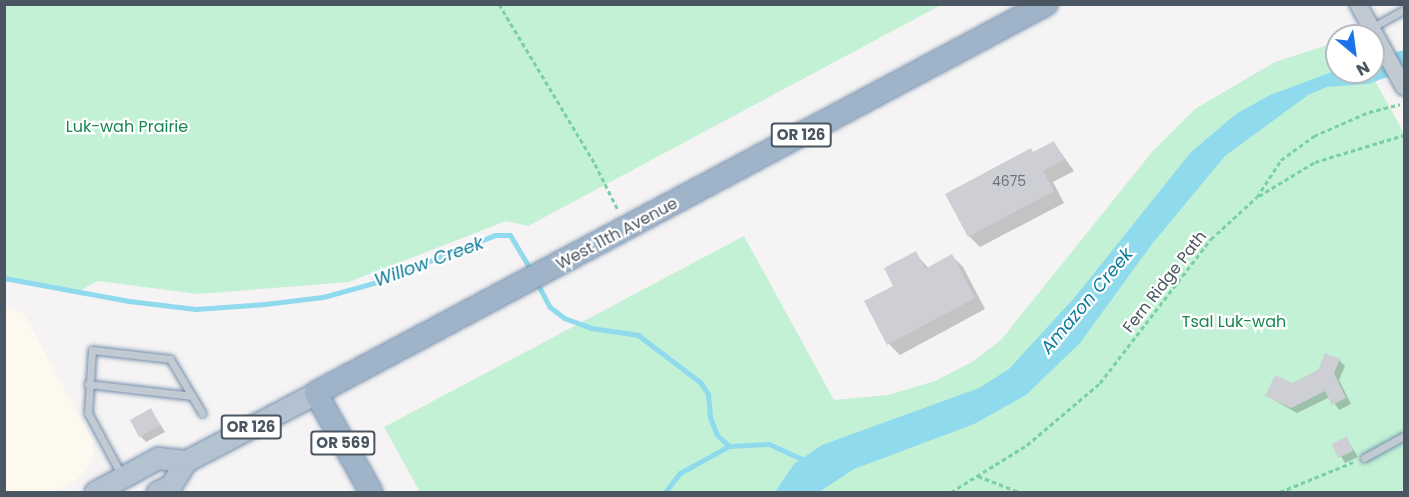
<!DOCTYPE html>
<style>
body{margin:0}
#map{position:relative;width:1409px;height:497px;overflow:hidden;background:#f5f3f3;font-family:Poppins,sans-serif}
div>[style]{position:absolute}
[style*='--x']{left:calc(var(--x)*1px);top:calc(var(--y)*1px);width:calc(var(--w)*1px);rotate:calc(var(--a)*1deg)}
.commercial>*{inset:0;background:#fdf9ef}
.green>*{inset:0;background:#c3f1d5}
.water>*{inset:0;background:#90daee}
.shadow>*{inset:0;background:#0003}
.stream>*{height:5px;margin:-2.5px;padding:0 2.5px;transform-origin:2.5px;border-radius:2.5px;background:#90daee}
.building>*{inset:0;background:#cdcfd5}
.path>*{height:3px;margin-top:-1.5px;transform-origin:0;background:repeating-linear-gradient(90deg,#7ad0a6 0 4.5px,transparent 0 7.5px)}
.roads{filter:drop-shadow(0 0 2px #7690ad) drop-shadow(0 0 2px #7690ad)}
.service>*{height:7px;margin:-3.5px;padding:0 3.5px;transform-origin:3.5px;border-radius:3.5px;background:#c1cad2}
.tertiary>*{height:16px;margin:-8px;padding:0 8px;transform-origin:8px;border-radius:8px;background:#c1cad2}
.primary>*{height:21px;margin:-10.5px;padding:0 10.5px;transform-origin:10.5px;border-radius:10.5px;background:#b3c2d1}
.trunk>*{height:22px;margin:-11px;padding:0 11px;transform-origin:11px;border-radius:11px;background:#9fb4c9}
span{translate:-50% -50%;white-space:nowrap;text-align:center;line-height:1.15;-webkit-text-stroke:4.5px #fff;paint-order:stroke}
.number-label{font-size:14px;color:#6b747e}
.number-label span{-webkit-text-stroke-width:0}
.shield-label span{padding:2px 4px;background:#fff;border:2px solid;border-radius:4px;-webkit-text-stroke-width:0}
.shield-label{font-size:15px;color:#4a5661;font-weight:700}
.park-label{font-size:16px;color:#17864f}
.street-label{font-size:16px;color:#4a5661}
.water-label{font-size:18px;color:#0c7c9b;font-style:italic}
.frame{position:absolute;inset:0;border:6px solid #4a5661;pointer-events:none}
.north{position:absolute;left:1325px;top:24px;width:60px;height:60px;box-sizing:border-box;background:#fff;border:2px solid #b7bbc0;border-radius:50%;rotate:151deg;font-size:16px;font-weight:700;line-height:24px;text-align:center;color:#4a5661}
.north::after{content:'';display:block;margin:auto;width:21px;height:27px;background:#1a73e8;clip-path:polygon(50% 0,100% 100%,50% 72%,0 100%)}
</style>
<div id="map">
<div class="commercial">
<i style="clip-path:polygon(5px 307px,23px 312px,93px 442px,93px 456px,88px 468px,75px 481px,54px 492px,5px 492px)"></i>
</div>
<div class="green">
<i style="clip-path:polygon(5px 4px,941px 4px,941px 5px,528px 226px,506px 221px,349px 282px,198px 294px,98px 281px,73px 294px,5px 279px)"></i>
<i style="clip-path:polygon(1337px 42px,1337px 72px,1370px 72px,1404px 133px,1404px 492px,420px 492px,384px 427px,744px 236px,834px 400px,888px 395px,935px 381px,972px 362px,1001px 340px,1152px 152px,1195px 109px,1275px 62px)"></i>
</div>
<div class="water">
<i style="clip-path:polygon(1404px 50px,1404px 71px,1368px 84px,1327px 87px,1308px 95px,1225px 156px,1152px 244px,1080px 343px,1026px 395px,974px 424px,854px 469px,819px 492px,775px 492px,794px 464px,822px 445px,979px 388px,1009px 369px,1075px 297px,1191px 152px,1236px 114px,1270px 95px,1337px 70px,1373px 72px,1373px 59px)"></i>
</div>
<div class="shadow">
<i style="clip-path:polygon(1054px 143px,1074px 171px,1053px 182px,1064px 203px,980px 247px,969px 236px,1034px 154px)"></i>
<i style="clip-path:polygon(915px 253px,929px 269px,952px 256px,963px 267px,985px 309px,900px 355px,889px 344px,895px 286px)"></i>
<i style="clip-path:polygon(1339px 360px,1345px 366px,1339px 380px,1351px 404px,1339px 410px,1330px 397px,1297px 413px,1267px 396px)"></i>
<i style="clip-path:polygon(151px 410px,165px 432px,146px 442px,140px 436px)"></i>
<i style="clip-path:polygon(1346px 438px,1358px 457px,1345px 463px,1334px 444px)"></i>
</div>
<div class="stream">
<i style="--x:4;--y:278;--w:127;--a:10.4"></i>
<i style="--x:129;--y:301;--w:67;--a:6.8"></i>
<i style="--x:196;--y:309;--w:69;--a:-4.1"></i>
<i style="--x:265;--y:304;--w:58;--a:-6.9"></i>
<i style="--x:323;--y:297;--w:53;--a:-15.4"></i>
<i style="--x:374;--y:283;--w:130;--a:-21.6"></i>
<i style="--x:495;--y:235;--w:15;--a:0"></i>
<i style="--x:510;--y:235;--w:43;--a:59.3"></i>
<i style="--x:537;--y:283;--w:27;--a:62"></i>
<i style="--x:550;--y:307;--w:18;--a:38"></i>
<i style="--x:564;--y:318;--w:29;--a:20"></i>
<i style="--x:591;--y:328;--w:48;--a:8.5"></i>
<i style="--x:638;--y:335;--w:78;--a:37.2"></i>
<i style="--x:700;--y:382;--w:14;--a:56"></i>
<i style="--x:708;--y:394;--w:23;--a:85"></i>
<i style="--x:710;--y:417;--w:19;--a:69"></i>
<i style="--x:717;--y:435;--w:16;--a:43"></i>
<i style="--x:729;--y:446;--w:40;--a:-2.9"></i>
<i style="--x:769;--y:444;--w:41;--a:24.7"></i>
<i style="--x:665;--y:492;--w:24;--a:-52"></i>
<i style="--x:680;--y:473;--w:56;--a:-28.9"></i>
</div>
<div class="building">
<i style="clip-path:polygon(1054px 141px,1064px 159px,1043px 171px,1054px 191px,968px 237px,945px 194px,1031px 148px,1033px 152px)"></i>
<i style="clip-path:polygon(916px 251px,925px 269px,952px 254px,975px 298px,887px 345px,864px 301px,893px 286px,884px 268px)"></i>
<i style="clip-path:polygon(1325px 353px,1340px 359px,1334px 373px,1346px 398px,1332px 405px,1325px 391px,1291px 408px,1265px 396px,1275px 375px,1293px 383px,1318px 370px)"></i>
<i style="clip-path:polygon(151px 408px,160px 426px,139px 437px,130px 420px)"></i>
<i style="clip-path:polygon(1347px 436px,1353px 451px,1338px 458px,1332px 444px)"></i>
</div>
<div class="path">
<i style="--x:499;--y:4;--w:187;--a:59"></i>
<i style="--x:595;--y:164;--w:51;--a:63.4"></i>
<i style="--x:1259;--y:196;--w:66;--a:-31.3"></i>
<i style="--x:1315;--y:162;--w:93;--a:-16.9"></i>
<i style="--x:978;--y:476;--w:44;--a:21.3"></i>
<i style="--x:951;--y:492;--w:89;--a:-31.7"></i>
<i style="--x:1027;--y:445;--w:96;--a:-40.3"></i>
<i style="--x:1100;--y:383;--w:182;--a:-52.4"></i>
<i style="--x:1211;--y:239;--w:62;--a:-42.4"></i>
<i style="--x:1257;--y:197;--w:44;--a:-57"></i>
<i style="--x:1281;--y:160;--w:41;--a:-36"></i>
<i style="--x:1314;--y:136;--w:60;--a:-23.6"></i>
<i style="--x:1369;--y:112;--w:32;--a:-14"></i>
<i style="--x:1280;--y:492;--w:79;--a:-22.3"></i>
</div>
<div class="roads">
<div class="service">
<i style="--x:1371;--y:28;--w:38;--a:-29"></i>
<i style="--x:88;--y:384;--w:105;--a:6.6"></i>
<i style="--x:1364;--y:458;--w:46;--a:-28.8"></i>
<i style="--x:121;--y:474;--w:69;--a:-118.4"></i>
<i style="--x:88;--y:413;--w:63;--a:-86.4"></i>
<i style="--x:92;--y:350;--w:79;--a:6.6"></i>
<i style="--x:170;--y:359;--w:63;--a:59.3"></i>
</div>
<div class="tertiary">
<i style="--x:1358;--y:4;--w:95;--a:61"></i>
</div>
<div class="primary">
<i style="--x:95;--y:492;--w:72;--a:-28.4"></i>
<i style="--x:158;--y:458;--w:28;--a:6"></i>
<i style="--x:157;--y:492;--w:16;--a:-27"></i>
<i style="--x:171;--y:485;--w:28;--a:-58"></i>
<i style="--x:186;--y:461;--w:147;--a:-27.6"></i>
</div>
<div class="trunk">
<i style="--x:371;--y:492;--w:113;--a:-119.1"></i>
<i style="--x:316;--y:393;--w:827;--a:-28.05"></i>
</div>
</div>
<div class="number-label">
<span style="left:1009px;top:181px">4675</span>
</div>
<div class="shield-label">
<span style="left:801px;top:135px">OR 126</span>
<span style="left:251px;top:427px">OR 126</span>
<span style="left:343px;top:443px">OR 569</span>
</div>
<div class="park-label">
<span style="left:127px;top:127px">Luk-wah Prairie</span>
<span style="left:1234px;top:322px">Tsal Luk-wah</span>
</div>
<div class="street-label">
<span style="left:617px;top:234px;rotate:-28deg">West 11th Avenue</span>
<span style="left:1165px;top:282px;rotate:-52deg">Fern Ridge Path</span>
</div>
<div class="water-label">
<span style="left:429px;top:262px;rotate:-20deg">Willow Creek</span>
<span style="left:1087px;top:301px;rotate:-50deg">Amazon Creek</span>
</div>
<div class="frame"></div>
<div class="north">N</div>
</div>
